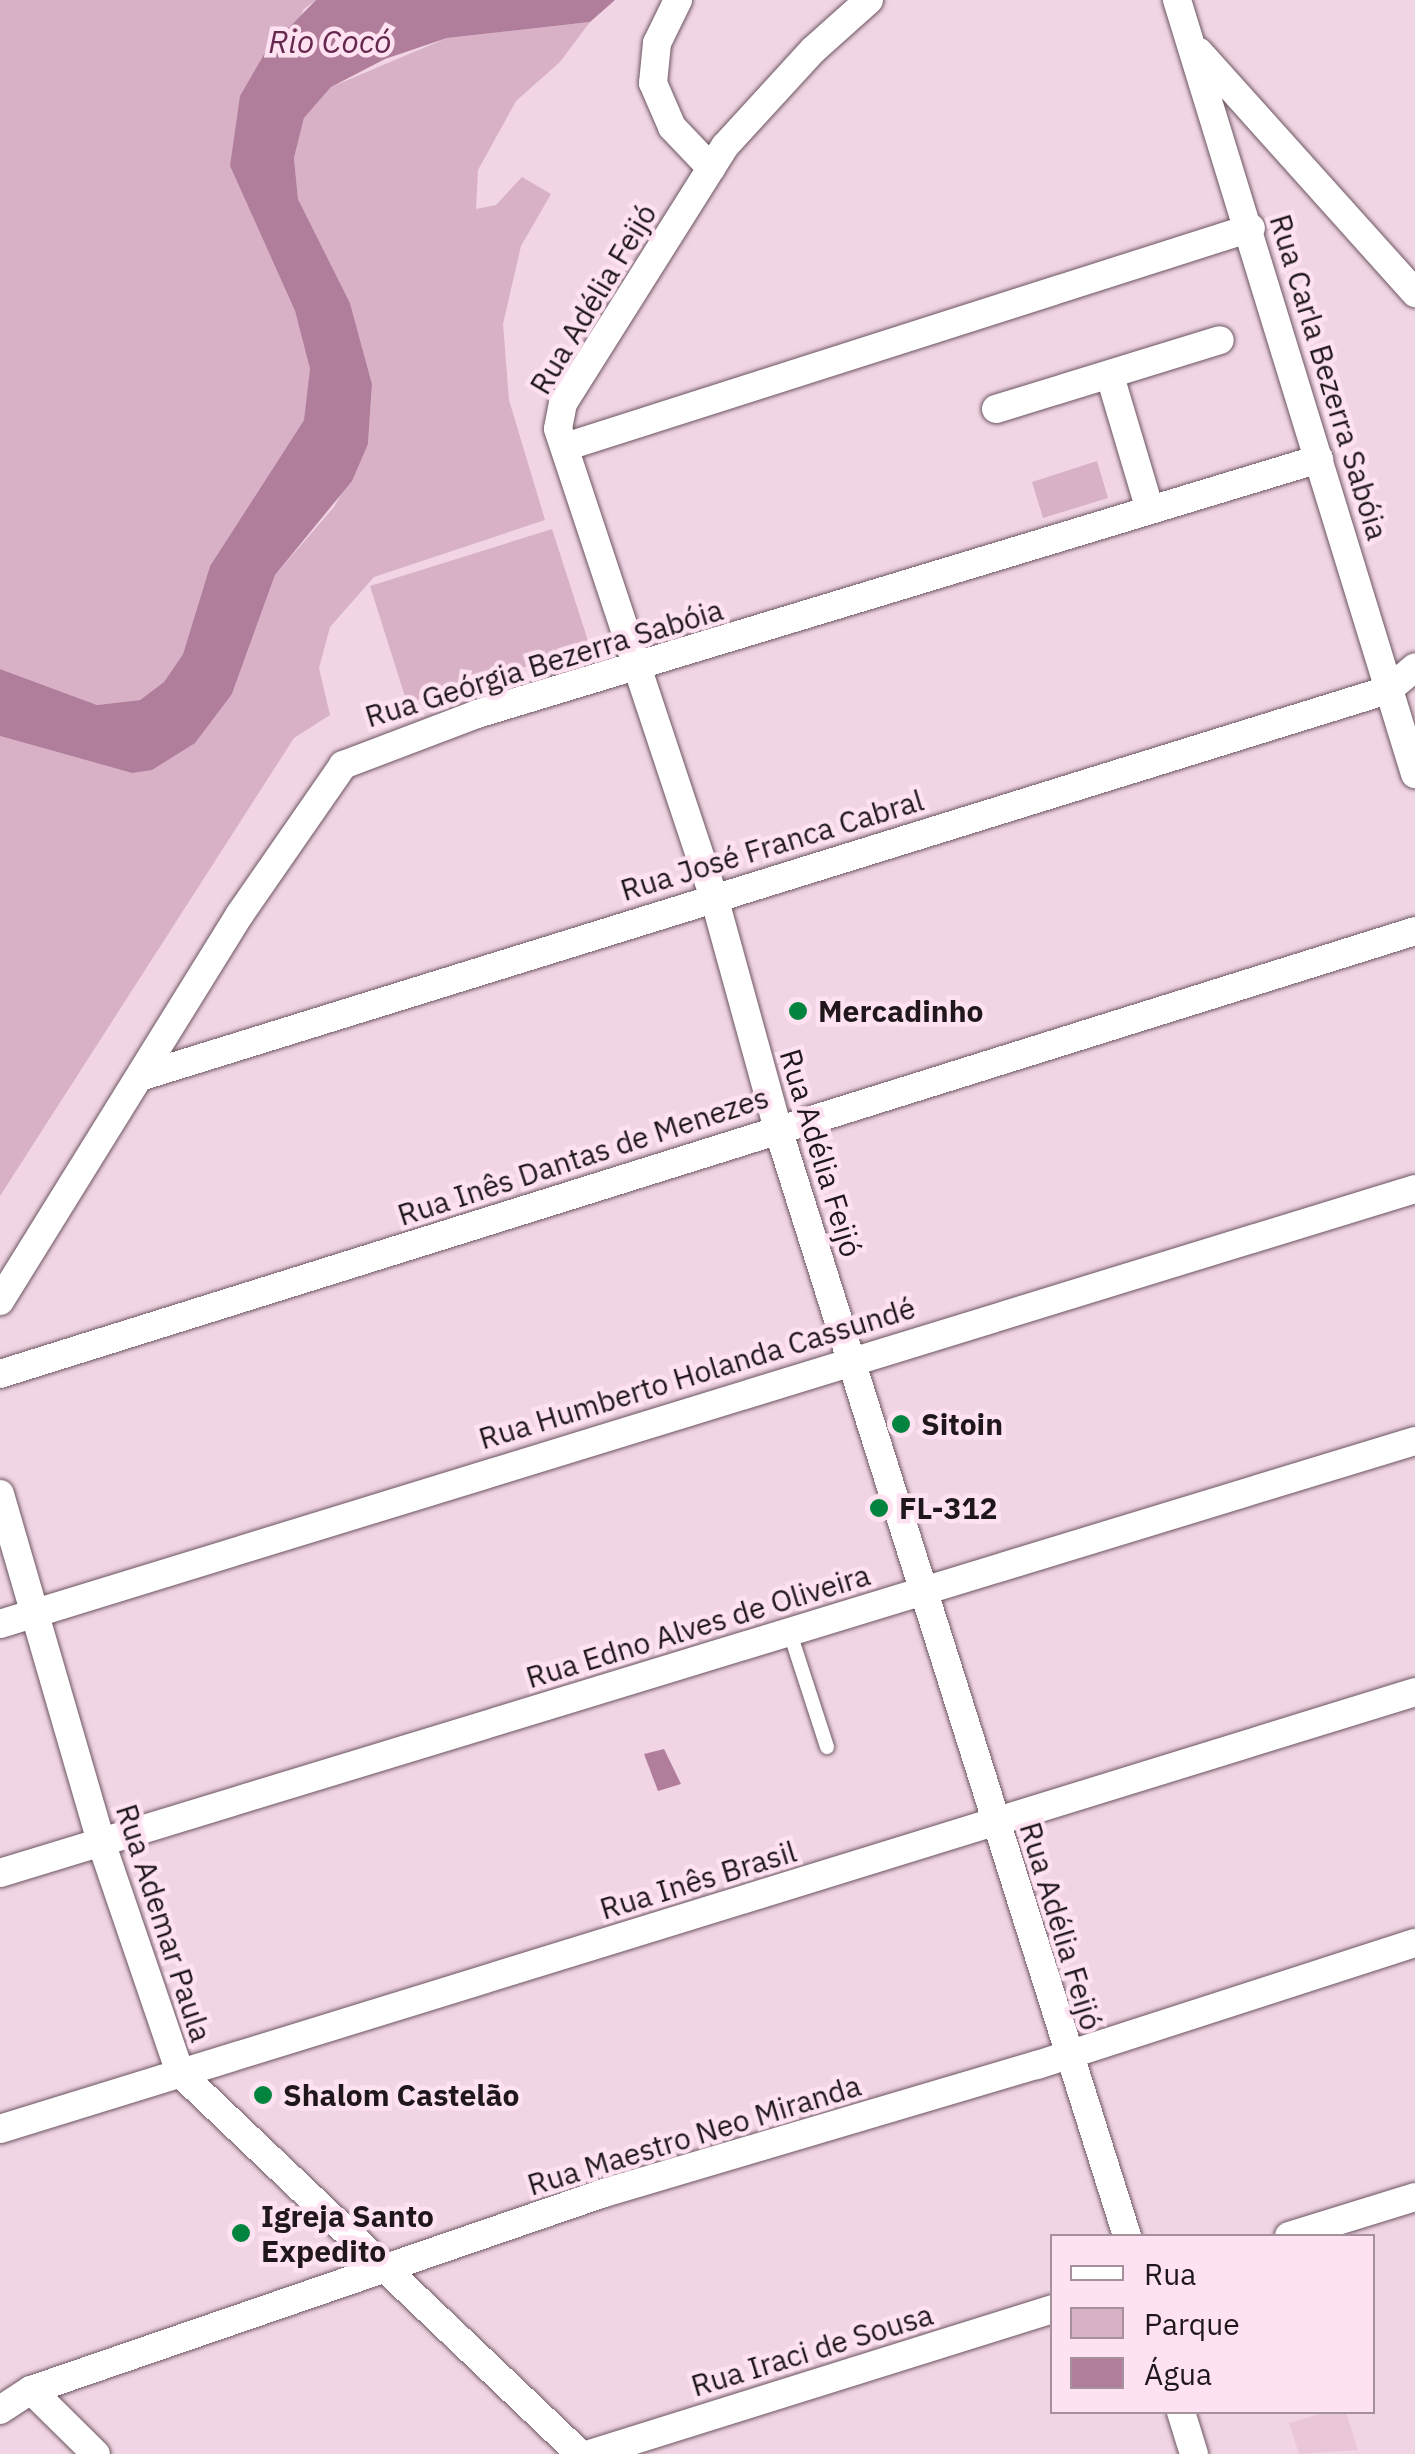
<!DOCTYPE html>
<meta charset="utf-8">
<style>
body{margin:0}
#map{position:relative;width:1415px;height:2454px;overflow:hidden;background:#f1d5e4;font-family:"IBM Plex Sans",sans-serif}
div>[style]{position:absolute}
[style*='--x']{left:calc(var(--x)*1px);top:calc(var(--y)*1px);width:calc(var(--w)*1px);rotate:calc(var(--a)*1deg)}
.built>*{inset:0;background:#e9c6d8}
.green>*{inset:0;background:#d9b1c7}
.water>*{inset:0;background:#b07e9a}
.roads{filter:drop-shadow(0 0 2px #6c5561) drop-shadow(0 0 2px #6c5561)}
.lane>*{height:14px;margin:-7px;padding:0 7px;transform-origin:7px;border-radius:7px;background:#fff}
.street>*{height:28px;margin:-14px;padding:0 14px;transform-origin:14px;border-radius:14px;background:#fff}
.dots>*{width:28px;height:28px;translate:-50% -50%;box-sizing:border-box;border:5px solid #fee2f1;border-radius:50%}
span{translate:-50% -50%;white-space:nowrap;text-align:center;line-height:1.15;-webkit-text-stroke:9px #fee2f1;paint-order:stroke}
.street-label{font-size:30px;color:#20171c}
.poi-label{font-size:30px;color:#20171c;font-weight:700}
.left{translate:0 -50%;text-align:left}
.water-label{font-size:32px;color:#66284e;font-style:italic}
.legend{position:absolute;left:1050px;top:2234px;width:325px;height:180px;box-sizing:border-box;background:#fee2f1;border:2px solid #a5919c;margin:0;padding:12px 18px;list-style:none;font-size:30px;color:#20171c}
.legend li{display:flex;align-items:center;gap:20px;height:50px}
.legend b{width:50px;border:2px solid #a5919c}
</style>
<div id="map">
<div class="built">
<i style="clip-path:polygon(1326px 2412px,1346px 2412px,1358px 2450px,1299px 2454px,1289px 2423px)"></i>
</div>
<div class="green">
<i style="clip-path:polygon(0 0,316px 0,304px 9px,230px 166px,295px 311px,310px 369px,309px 400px,304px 420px,210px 566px,183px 654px,164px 682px,140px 700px,97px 705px,0 669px)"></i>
<i style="clip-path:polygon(590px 22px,560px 62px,516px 101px,478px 170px,476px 209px,496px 205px,522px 177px,551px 194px,521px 246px,503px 324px,509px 400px,545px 520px,374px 577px,330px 627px,319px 668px,330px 715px,294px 738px,0 1196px,0 736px,132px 773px,232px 694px,275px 575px,334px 507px,368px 444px,372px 384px,350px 303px,298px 199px,294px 158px,304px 118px,331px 87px,447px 38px)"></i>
<i style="clip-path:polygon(1097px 461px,1108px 498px,1043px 518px,1032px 482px)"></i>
<i style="clip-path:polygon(552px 529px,590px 647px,407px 703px,370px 586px)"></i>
</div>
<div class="water">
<i style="clip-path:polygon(316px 0,615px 0,590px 22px,447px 38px,385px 59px,331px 87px,304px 118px,294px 158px,298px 199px,350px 303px,372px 384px,368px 444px,352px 481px,275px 575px,232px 694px,195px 743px,152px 770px,132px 773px,0 736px,0 669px,97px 705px,140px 700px,164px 682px,183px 654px,210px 566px,304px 420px,310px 369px,295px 311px,230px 166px,240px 96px,266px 51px)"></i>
<i style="clip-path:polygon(664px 1749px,681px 1784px,658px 1791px,644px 1754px)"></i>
</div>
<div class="roads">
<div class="lane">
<i style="--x:790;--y:1633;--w:120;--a:72"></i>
</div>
<div class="street">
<i style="--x:678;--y:0;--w:48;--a:116"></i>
<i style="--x:657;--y:43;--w:40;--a:95.7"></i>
<i style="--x:653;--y:83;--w:48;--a:66.6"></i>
<i style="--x:672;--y:127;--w:57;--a:46.4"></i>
<i style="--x:869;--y:0;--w:75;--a:138.2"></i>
<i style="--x:813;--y:50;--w:130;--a:132.5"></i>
<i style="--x:725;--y:146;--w:304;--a:122.2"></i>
<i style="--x:563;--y:403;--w:26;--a:101"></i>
<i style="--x:558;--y:429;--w:493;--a:71.6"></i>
<i style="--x:714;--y:897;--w:241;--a:74.6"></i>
<i style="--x:778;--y:1129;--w:1161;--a:72.5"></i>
<i style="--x:1177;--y:0;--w:810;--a:72.91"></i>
<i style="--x:1199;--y:52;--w:324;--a:48.1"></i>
<i style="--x:1110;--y:376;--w:137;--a:73.4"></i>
<i style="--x:996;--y:409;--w:234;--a:-17.1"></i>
<i style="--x:565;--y:447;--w:720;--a:-17.71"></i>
<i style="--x:143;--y:1076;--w:1303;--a:-17.23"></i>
<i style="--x:1388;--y:690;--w:35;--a:-40"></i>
<i style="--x:0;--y:1301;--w:455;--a:-58.2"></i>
<i style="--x:240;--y:914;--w:181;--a:-55.3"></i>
<i style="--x:343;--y:765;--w:143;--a:-20.8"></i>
<i style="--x:477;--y:714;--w:880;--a:-16.85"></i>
<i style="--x:0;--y:1374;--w:1483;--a:-17.38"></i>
<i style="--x:0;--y:1494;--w:362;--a:73.8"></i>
<i style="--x:101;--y:1842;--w:244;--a:71.1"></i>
<i style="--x:180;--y:2073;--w:552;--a:43.61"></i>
<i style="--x:0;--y:1624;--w:1480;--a:-17.09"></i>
<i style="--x:0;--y:1873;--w:1479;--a:-16.98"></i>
<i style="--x:0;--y:2129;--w:1481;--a:-17.16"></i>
<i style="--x:1289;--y:2236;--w:132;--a:-17.2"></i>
<i style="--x:31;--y:2390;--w:91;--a:44.6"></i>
<i style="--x:0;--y:2410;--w:37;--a:-33"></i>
<i style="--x:31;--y:2390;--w:606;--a:-18.97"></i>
<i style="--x:604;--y:2193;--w:452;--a:-16.5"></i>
<i style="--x:1037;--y:2065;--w:397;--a:-17.9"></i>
<i style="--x:1181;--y:2412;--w:44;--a:72.8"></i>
<i style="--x:590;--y:2454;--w:484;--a:-17.4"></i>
</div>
</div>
<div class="dots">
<i style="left:798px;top:1011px;background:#03843e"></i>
<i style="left:901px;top:1424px;background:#03843e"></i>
<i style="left:879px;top:1508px;background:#03843e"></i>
<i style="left:263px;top:2095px;background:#03843e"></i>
<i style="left:241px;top:2233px;background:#03843e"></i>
</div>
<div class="street-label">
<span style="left:593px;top:299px;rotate:-59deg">Rua Adélia Feijó</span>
<span style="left:1329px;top:377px;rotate:73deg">Rua Carla Bezerra Sabóia</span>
<span style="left:544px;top:663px;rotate:-17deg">Rua Geórgia Bezerra Sabóia</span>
<span style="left:772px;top:845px;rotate:-17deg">Rua José Franca Cabral</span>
<span style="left:821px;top:1153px;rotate:73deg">Rua Adélia Feijó</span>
<span style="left:583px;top:1156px;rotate:-18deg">Rua Inês Dantas de Menezes</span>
<span style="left:697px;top:1373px;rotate:-17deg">Rua Humberto Holanda Cassundé</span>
<span style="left:698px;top:1626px;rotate:-17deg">Rua Edno Alves de Oliveira</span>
<span style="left:698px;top:1880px;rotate:-17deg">Rua Inês Brasil</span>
<span style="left:164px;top:1923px;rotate:72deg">Rua Ademar Paula</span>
<span style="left:1061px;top:1926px;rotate:73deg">Rua Adélia Feijó</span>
<span style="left:694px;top:2135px;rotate:-17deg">Rua Maestro Neo Miranda</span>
<span style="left:812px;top:2350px;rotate:-17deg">Rua Iraci de Sousa</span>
</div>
<div class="poi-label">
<span class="left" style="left:818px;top:1011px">Mercadinho</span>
<span class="left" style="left:921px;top:1424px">Sitoin</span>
<span class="left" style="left:899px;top:1508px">FL-312</span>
<span class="left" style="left:283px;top:2095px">Shalom Castelão</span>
<span class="left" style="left:261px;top:2233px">Igreja Santo<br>Expedito</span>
</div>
<div class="water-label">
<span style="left:330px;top:41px">Rio Cocó</span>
</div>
<ul class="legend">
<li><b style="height:12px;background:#fff"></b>Rua</li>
<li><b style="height:28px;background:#d9b1c7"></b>Parque</li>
<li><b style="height:28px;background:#b07e9a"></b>Água</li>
</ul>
</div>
